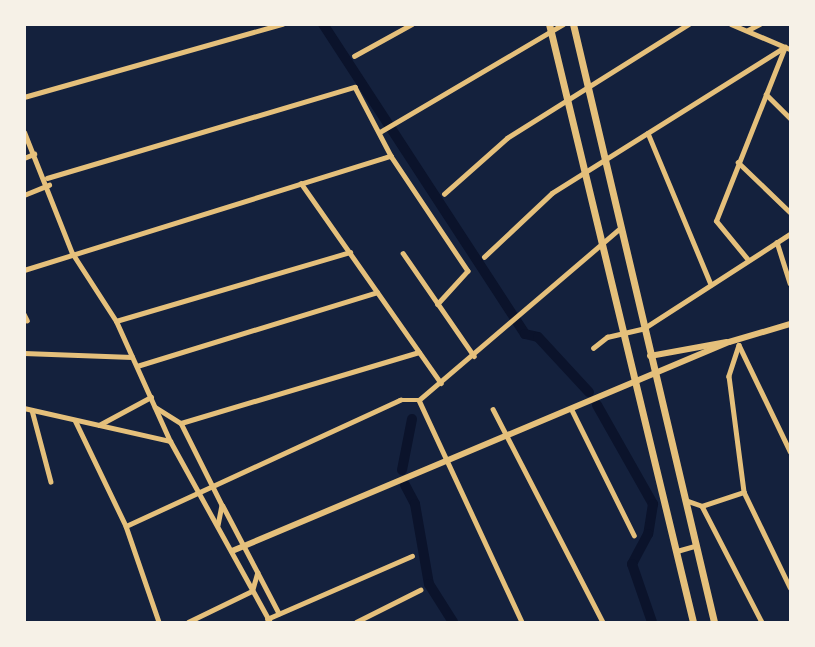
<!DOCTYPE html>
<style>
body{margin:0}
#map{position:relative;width:815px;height:647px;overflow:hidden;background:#14213d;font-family:Helvetica,sans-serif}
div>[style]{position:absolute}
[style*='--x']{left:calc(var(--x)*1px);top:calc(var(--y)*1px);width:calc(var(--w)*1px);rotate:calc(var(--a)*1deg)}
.canal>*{height:10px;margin:-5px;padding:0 5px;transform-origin:5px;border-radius:5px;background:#0b132b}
.minor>*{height:4.5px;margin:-2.25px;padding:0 2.25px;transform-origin:2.25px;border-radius:2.25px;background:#e5c07b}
.tertiary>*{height:5px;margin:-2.5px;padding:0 2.5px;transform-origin:2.5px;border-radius:2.5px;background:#e5c07b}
.secondary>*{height:6px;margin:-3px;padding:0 3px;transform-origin:3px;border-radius:3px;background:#e5c07b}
.primary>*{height:7px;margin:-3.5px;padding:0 3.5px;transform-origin:3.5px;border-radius:3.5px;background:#e5c07b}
span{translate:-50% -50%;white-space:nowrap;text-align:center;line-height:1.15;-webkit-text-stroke:6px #f6f1e7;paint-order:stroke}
.frame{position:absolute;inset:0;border:26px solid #f6f1e7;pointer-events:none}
</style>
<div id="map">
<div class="canal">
<i style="--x:323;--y:24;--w:370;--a:56.9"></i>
<i style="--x:525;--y:334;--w:13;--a:13"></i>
<i style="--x:538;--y:337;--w:75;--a:47.2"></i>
<i style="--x:597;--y:405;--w:114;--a:60.5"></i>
<i style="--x:653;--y:504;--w:30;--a:99"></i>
<i style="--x:648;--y:534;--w:34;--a:118"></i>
<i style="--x:632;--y:564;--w:61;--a:71"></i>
<i style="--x:402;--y:470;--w:52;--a:-78.9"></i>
<i style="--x:405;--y:485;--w:21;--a:62"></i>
<i style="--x:415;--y:504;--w:81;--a:80.1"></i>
<i style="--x:429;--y:584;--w:45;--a:57.7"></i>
</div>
<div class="minor">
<i style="--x:731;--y:24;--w:64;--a:23"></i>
<i style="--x:748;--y:30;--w:13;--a:-27"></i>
<i style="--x:354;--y:56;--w:66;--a:-28.9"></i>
<i style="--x:766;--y:94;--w:34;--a:45"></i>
<i style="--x:24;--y:97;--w:268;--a:-15.8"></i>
<i style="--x:380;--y:132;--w:212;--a:-30.5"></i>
<i style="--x:648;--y:133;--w:164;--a:67.4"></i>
<i style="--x:24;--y:158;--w:11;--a:-22"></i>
<i style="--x:738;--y:162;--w:72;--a:43.9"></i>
<i style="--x:47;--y:178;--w:321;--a:-16.5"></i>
<i style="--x:355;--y:87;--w:78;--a:62.4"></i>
<i style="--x:391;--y:156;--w:138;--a:56.2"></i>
<i style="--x:468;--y:271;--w:45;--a:132.3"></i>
<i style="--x:301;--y:183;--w:244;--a:55"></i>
<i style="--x:444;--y:194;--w:84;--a:-41.6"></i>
<i style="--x:507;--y:138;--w:215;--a:-32.1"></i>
<i style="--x:24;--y:195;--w:27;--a:-22"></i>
<i style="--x:777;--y:242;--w:43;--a:72.4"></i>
<i style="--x:403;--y:253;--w:125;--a:55.4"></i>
<i style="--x:484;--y:257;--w:93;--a:-43.3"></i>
<i style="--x:552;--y:193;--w:275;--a:-32.1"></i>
<i style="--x:748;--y:260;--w:50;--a:-129.4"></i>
<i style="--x:716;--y:221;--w:185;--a:-68.4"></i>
<i style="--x:24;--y:270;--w:384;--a:-17.3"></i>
<i style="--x:24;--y:314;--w:7;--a:63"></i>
<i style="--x:116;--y:321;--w:244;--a:-16.4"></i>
<i style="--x:739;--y:345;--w:33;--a:108"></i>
<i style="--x:729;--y:376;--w:117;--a:82.6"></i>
<i style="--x:744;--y:492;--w:106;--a:64.2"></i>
<i style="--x:739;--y:345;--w:118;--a:64.3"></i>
<i style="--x:593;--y:348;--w:18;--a:-38"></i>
<i style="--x:607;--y:337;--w:37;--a:-13"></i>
<i style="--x:643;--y:329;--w:175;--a:-32.9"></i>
<i style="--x:24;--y:353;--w:108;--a:2.1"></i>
<i style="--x:137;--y:366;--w:251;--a:-17.1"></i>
<i style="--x:419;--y:400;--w:262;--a:-40.5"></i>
<i style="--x:419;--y:400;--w:245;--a:65.1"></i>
<i style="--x:155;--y:407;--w:31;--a:32"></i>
<i style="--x:181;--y:423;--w:92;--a:63.4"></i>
<i style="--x:222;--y:505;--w:20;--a:101"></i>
<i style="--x:24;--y:408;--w:150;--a:12.7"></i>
<i style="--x:571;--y:408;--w:142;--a:63.6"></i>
<i style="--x:493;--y:409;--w:240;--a:62.7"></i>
<i style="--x:32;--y:410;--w:74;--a:75.2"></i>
<i style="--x:75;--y:420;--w:118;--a:64.3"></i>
<i style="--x:126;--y:526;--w:102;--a:71"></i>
<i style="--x:181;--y:423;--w:248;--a:-16.6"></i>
<i style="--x:99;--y:425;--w:59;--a:-28.3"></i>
<i style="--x:685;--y:500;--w:18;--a:19"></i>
<i style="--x:702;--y:506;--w:131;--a:62.7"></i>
<i style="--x:223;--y:506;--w:121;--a:62.4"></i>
<i style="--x:702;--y:506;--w:44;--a:-18.4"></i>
<i style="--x:126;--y:526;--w:302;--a:-24.7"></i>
<i style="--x:400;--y:400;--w:19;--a:0"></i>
<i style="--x:677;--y:551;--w:19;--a:-16"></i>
<i style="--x:267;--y:619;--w:158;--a:-23.5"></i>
<i style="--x:188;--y:622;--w:71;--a:-25.8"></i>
<i style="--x:252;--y:591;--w:19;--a:-74"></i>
<i style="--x:356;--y:622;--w:72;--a:-26.6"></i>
</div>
<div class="tertiary">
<i style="--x:24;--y:132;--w:130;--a:68.4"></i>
<i style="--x:72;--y:253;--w:81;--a:57.1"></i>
<i style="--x:116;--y:321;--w:132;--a:65.8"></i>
<i style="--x:170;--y:441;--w:207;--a:61.1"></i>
</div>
<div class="secondary">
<i style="--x:650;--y:356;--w:78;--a:-10.3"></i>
<i style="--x:232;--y:551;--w:539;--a:-22.81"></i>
<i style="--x:729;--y:342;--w:64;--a:-16.4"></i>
</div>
<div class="primary">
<i style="--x:549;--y:24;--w:615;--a:76.46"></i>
<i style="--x:573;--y:24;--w:614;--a:76.73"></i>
</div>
<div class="frame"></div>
</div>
